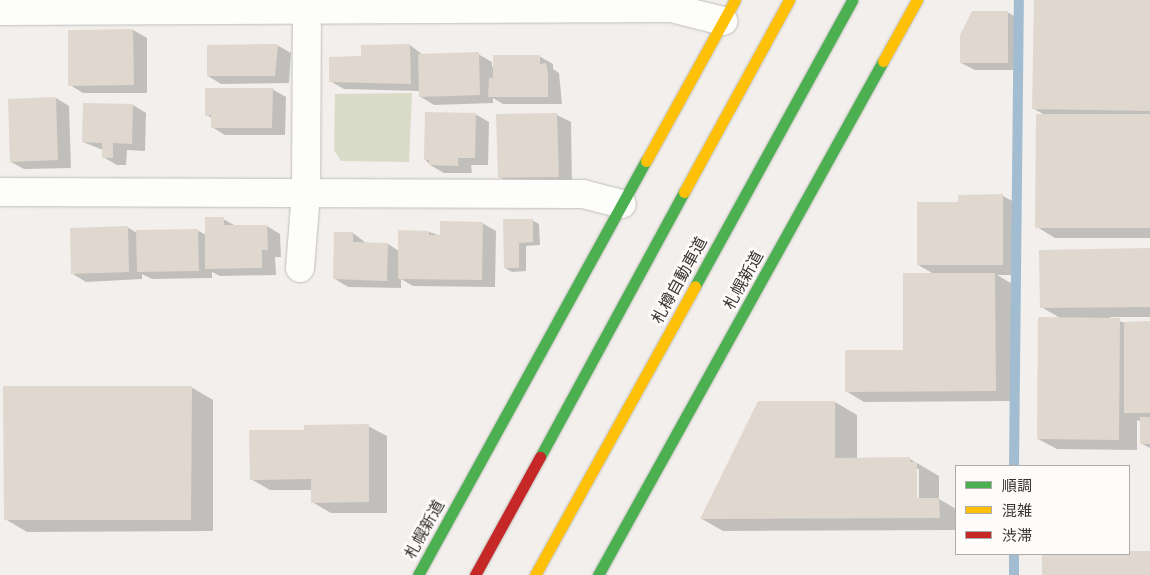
<!DOCTYPE html>
<meta charset="utf-8">
<style>
body{margin:0}
#map{position:relative;width:1150px;height:575px;overflow:hidden;background:#f2efec;font-family:"IBM Plex Sans","Noto Sans JP",sans-serif}
div>[style]{position:absolute}
[style*='--x']{left:calc(var(--x)*1px);top:calc(var(--y)*1px);width:calc(var(--w)*1px);rotate:calc(var(--a)*1deg)}
.green>*{inset:0;background:#d7dbc8}
.shadow>*{inset:0;background:#0003}
.stream>*{height:10px;margin:-5px;padding:0 5px;transform-origin:5px;border-radius:5px;background:#a2bdd1}
.building>*{inset:0;background:#e0d7cf}
.roads{filter:drop-shadow(0 0 1px #c0bebc) drop-shadow(0 0 1px #c0bebc)}
.street>*{height:28px;margin:-14px;padding:0 14px;transform-origin:14px;border-radius:14px;background:#fdfdfc}
.fast>*{height:11px;margin:-5.5px;padding:0 5.5px;transform-origin:5.5px;border-radius:5.5px;background:#4caf50}
.slow>*{height:11px;margin:-5.5px;padding:0 5.5px;transform-origin:5.5px;border-radius:5.5px;background:#ffc107}
.jam>*{height:11px;margin:-5.5px;padding:0 5.5px;transform-origin:5.5px;border-radius:5.5px;background:#c62828}
span{translate:-50% -50%;white-space:nowrap;text-align:center;line-height:1.15;-webkit-text-stroke:5px #fefcfa;paint-order:stroke}
.street-label{font-size:16px;color:#363432}
.legend{position:absolute;left:955px;top:465px;width:175px;height:90px;box-sizing:border-box;background:#fefcfa;border:1px solid #aeacaa;margin:0;padding:6px 9px;list-style:none;font-size:15px;color:#363432}
.legend li{display:flex;align-items:center;gap:10px;height:25px}
.legend b{width:25px;border:1px solid #aeacaa}
</style>
<div id="map">
<div class="green">
<i style="clip-path:polygon(412px 93px,409px 162px,341px 161px,334px 150px,335px 94px)"></i>
</div>
<div class="shadow">
<i style="clip-path:polygon(1035px 0,1150px 0,1150px 238px,1055px 238px,1037px 227px,1045px 115px,1034px 109px)"></i>
<i style="clip-path:polygon(1007px 12px,1021px 20px,1021px 70px,975px 70px,961px 63px)"></i>
<i style="clip-path:polygon(133px 30px,147px 38px,147px 93px,83px 93px,70px 85px,70px 31px)"></i>
<i style="clip-path:polygon(277px 45px,291px 53px,289px 83px,221px 84px,208px 76px)"></i>
<i style="clip-path:polygon(410px 45px,423px 55px,478px 54px,492px 62px,492px 67px,539px 56px,553px 64px,553px 69px,559px 73px,562px 104px,503px 104px,493px 98px,493px 103px,434px 105px,421px 97px,420px 91px,344px 89px,330px 81px,362px 57px)"></i>
<i style="clip-path:polygon(272px 89px,286px 97px,285px 135px,225px 135px,212px 127px,212px 118px,206px 115px)"></i>
<i style="clip-path:polygon(56px 98px,69px 106px,71px 168px,24px 169px,11px 162px)"></i>
<i style="clip-path:polygon(133px 105px,146px 113px,145px 151px,127px 150px,126px 165px,117px 165px,103px 157px,103px 150px,83px 142px)"></i>
<i style="clip-path:polygon(475px 114px,489px 122px,488px 165px,471px 165px,472px 173px,444px 173px,430px 165px,425px 159px)"></i>
<i style="clip-path:polygon(557px 115px,571px 122px,572px 184px,513px 185px,499px 177px,497px 116px)"></i>
<i style="clip-path:polygon(1003px 196px,1021px 206px,1021px 275px,997px 275px,1014px 285px,1014px 401px,864px 402px,846px 391px,904px 351px,934px 274px,918px 265px,959px 203px)"></i>
<i style="clip-path:polygon(223px 219px,236px 226px,267px 226px,280px 234px,281px 257px,275px 257px,276px 275px,220px 276px,212px 272px,212px 278px,152px 279px,142px 274px,142px 279px,86px 282px,73px 274px,127px 227px,137px 233px,197px 230px,206px 235px)"></i>
<i style="clip-path:polygon(532px 220px,539px 224px,540px 245px,526px 246px,526px 271px,512px 272px,505px 268px,504px 221px)"></i>
<i style="clip-path:polygon(482px 223px,496px 231px,495px 287px,413px 286px,401px 279px,401px 288px,348px 287px,335px 279px,353px 233px,366px 243px,388px 244px,399px 251px,429px 232px,441px 236px)"></i>
<i style="clip-path:polygon(1150px 250px,1150px 317px,1109px 317px,1125px 323px,1150px 323px,1150px 448px,1142px 444px,1142px 422px,1137px 420px,1137px 450px,1057px 449px,1038px 439px,1062px 319px,1041px 307px)"></i>
<i style="clip-path:polygon(191px 387px,213px 400px,213px 531px,27px 532px,5px 519px)"></i>
<i style="clip-path:polygon(evenodd,835px 402px,857px 415px,857px 459px,910px 459px,939px 476px,939px 499px,956px 509px,956px 530px,723px 531px,702px 519px,835px 402px,916px 469px,919px 469px,919px 504px,916px 504px,916px 469px)"></i>
<i style="clip-path:polygon(368px 426px,387px 436px,387px 513px,331px 513px,312px 502px,313px 490px,270px 490px,251px 479px,305px 431px)"></i>
<i style="clip-path:polygon(1129px 552px,1150px 552px,1150px 575px,1043px 575px,1044px 554px)"></i>
</div>
<div class="stream">
<i style="--x:1014;--y:466;--w:466;--a:-89.4"></i>
<i style="--x:1014;--y:575;--w:21;--a:-90"></i>
</div>
<div class="building">
<i style="clip-path:polygon(1034px 0,1150px 0,1150px 111px,1032px 109px)"></i>
<i style="clip-path:polygon(972px 11px,1008px 11px,1008px 63px,960px 63px,960px 35px)"></i>
<i style="clip-path:polygon(133px 29px,134px 85px,68px 86px,68px 30px)"></i>
<i style="clip-path:polygon(278px 44px,275px 76px,207px 76px,207px 45px)"></i>
<i style="clip-path:polygon(410px 44px,411px 84px,329px 82px,329px 57px,361px 56px,361px 45px)"></i>
<i style="clip-path:polygon(479px 52px,480px 95px,419px 97px,418px 54px)"></i>
<i style="clip-path:polygon(493px 55px,540px 55px,540px 64px,546px 63px,548px 74px,548px 97px,488px 97px,489px 78px,493px 78px)"></i>
<i style="clip-path:polygon(205px 88px,273px 88px,272px 128px,211px 128px,211px 115px,205px 116px)"></i>
<i style="clip-path:polygon(56px 97px,58px 160px,10px 162px,8px 99px)"></i>
<i style="clip-path:polygon(83px 103px,133px 104px,132px 144px,113px 143px,113px 158px,102px 158px,102px 143px,82px 142px)"></i>
<i style="clip-path:polygon(425px 112px,476px 113px,475px 158px,458px 158px,458px 166px,429px 165px,429px 160px,424px 160px)"></i>
<i style="clip-path:polygon(557px 113px,559px 177px,498px 178px,496px 114px)"></i>
<i style="clip-path:polygon(1036px 114px,1150px 114px,1150px 228px,1035px 228px)"></i>
<i style="clip-path:polygon(1003px 194px,1003px 265px,917px 265px,917px 202px,958px 202px,958px 195px)"></i>
<i style="clip-path:polygon(205px 217px,224px 217px,224px 225px,267px 225px,268px 250px,262px 250px,262px 268px,205px 269px)"></i>
<i style="clip-path:polygon(503px 219px,533px 219px,533px 242px,519px 243px,519px 268px,504px 268px)"></i>
<i style="clip-path:polygon(440px 221px,483px 222px,482px 280px,398px 279px,398px 230px,429px 231px,429px 235px,440px 235px)"></i>
<i style="clip-path:polygon(128px 226px,129px 272px,71px 274px,70px 228px)"></i>
<i style="clip-path:polygon(198px 229px,199px 271px,137px 272px,136px 230px)"></i>
<i style="clip-path:polygon(334px 232px,353px 232px,353px 242px,388px 243px,387px 281px,333px 279px)"></i>
<i style="clip-path:polygon(1150px 248px,1150px 307px,1040px 308px,1039px 250px)"></i>
<i style="clip-path:polygon(903px 273px,995px 273px,996px 391px,845px 392px,845px 350px,903px 350px)"></i>
<i style="clip-path:polygon(1038px 317px,1120px 318px,1119px 440px,1037px 439px)"></i>
<i style="clip-path:polygon(1150px 321px,1150px 413px,1124px 413px,1124px 322px)"></i>
<i style="clip-path:polygon(3px 386px,192px 386px,191px 520px,4px 520px)"></i>
<i style="clip-path:polygon(758px 401px,835px 401px,835px 458px,910px 457px,910px 462px,917px 462px,917px 498px,939px 498px,940px 518px,700px 519px)"></i>
<i style="clip-path:polygon(1140px 417px,1150px 417px,1150px 444px,1140px 444px)"></i>
<i style="clip-path:polygon(369px 424px,369px 502px,311px 503px,311px 479px,250px 480px,249px 430px,304px 430px,304px 425px)"></i>
<i style="clip-path:polygon(1129px 551px,1150px 551px,1150px 575px,1042px 575px,1042px 554px,1129px 554px)"></i>
</div>
<div class="roads">
<div class="street">
<i style="--x:0;--y:11;--w:671;--a:-0.26"></i>
<i style="--x:671;--y:8;--w:54;--a:14"></i>
<i style="--x:0;--y:192;--w:583;--a:0.2"></i>
<i style="--x:583;--y:194;--w:40;--a:14.4"></i>
<i style="--x:300;--y:268;--w:75;--a:-85.4"></i>
<i style="--x:306;--y:193;--w:193;--a:-89.7"></i>
</div>
<div class="fast">
<i style="--x:695;--y:286;--w:326;--a:-61.2"></i>
<i style="--x:540;--y:457;--w:302;--a:-61.5"></i>
<i style="--x:418;--y:575;--w:473;--a:-61.2"></i>
<i style="--x:598;--y:575;--w:588;--a:-60.99"></i>
</div>
<div class="slow">
<i style="--x:883;--y:61;--w:70;--a:-60.9"></i>
<i style="--x:646;--y:161;--w:184;--a:-61.1"></i>
<i style="--x:684;--y:192;--w:219;--a:-61.3"></i>
<i style="--x:535;--y:575;--w:330;--a:-61"></i>
</div>
<div class="jam">
<i style="--x:475;--y:575;--w:135;--a:-61.2"></i>
</div>
</div>
<div class="street-label">
<span style="left:679px;top:280px;rotate:-61deg">札樽自動車道</span>
<span style="left:743px;top:280px;rotate:-61deg">札幌新道</span>
<span style="left:424px;top:529px;rotate:-61deg">札幌新道</span>
</div>
<ul class="legend">
<li><b style="height:6px;background:#4caf50"></b>順調</li>
<li><b style="height:6px;background:#ffc107"></b>混雑</li>
<li><b style="height:6px;background:#c62828"></b>渋滞</li>
</ul>
</div>
